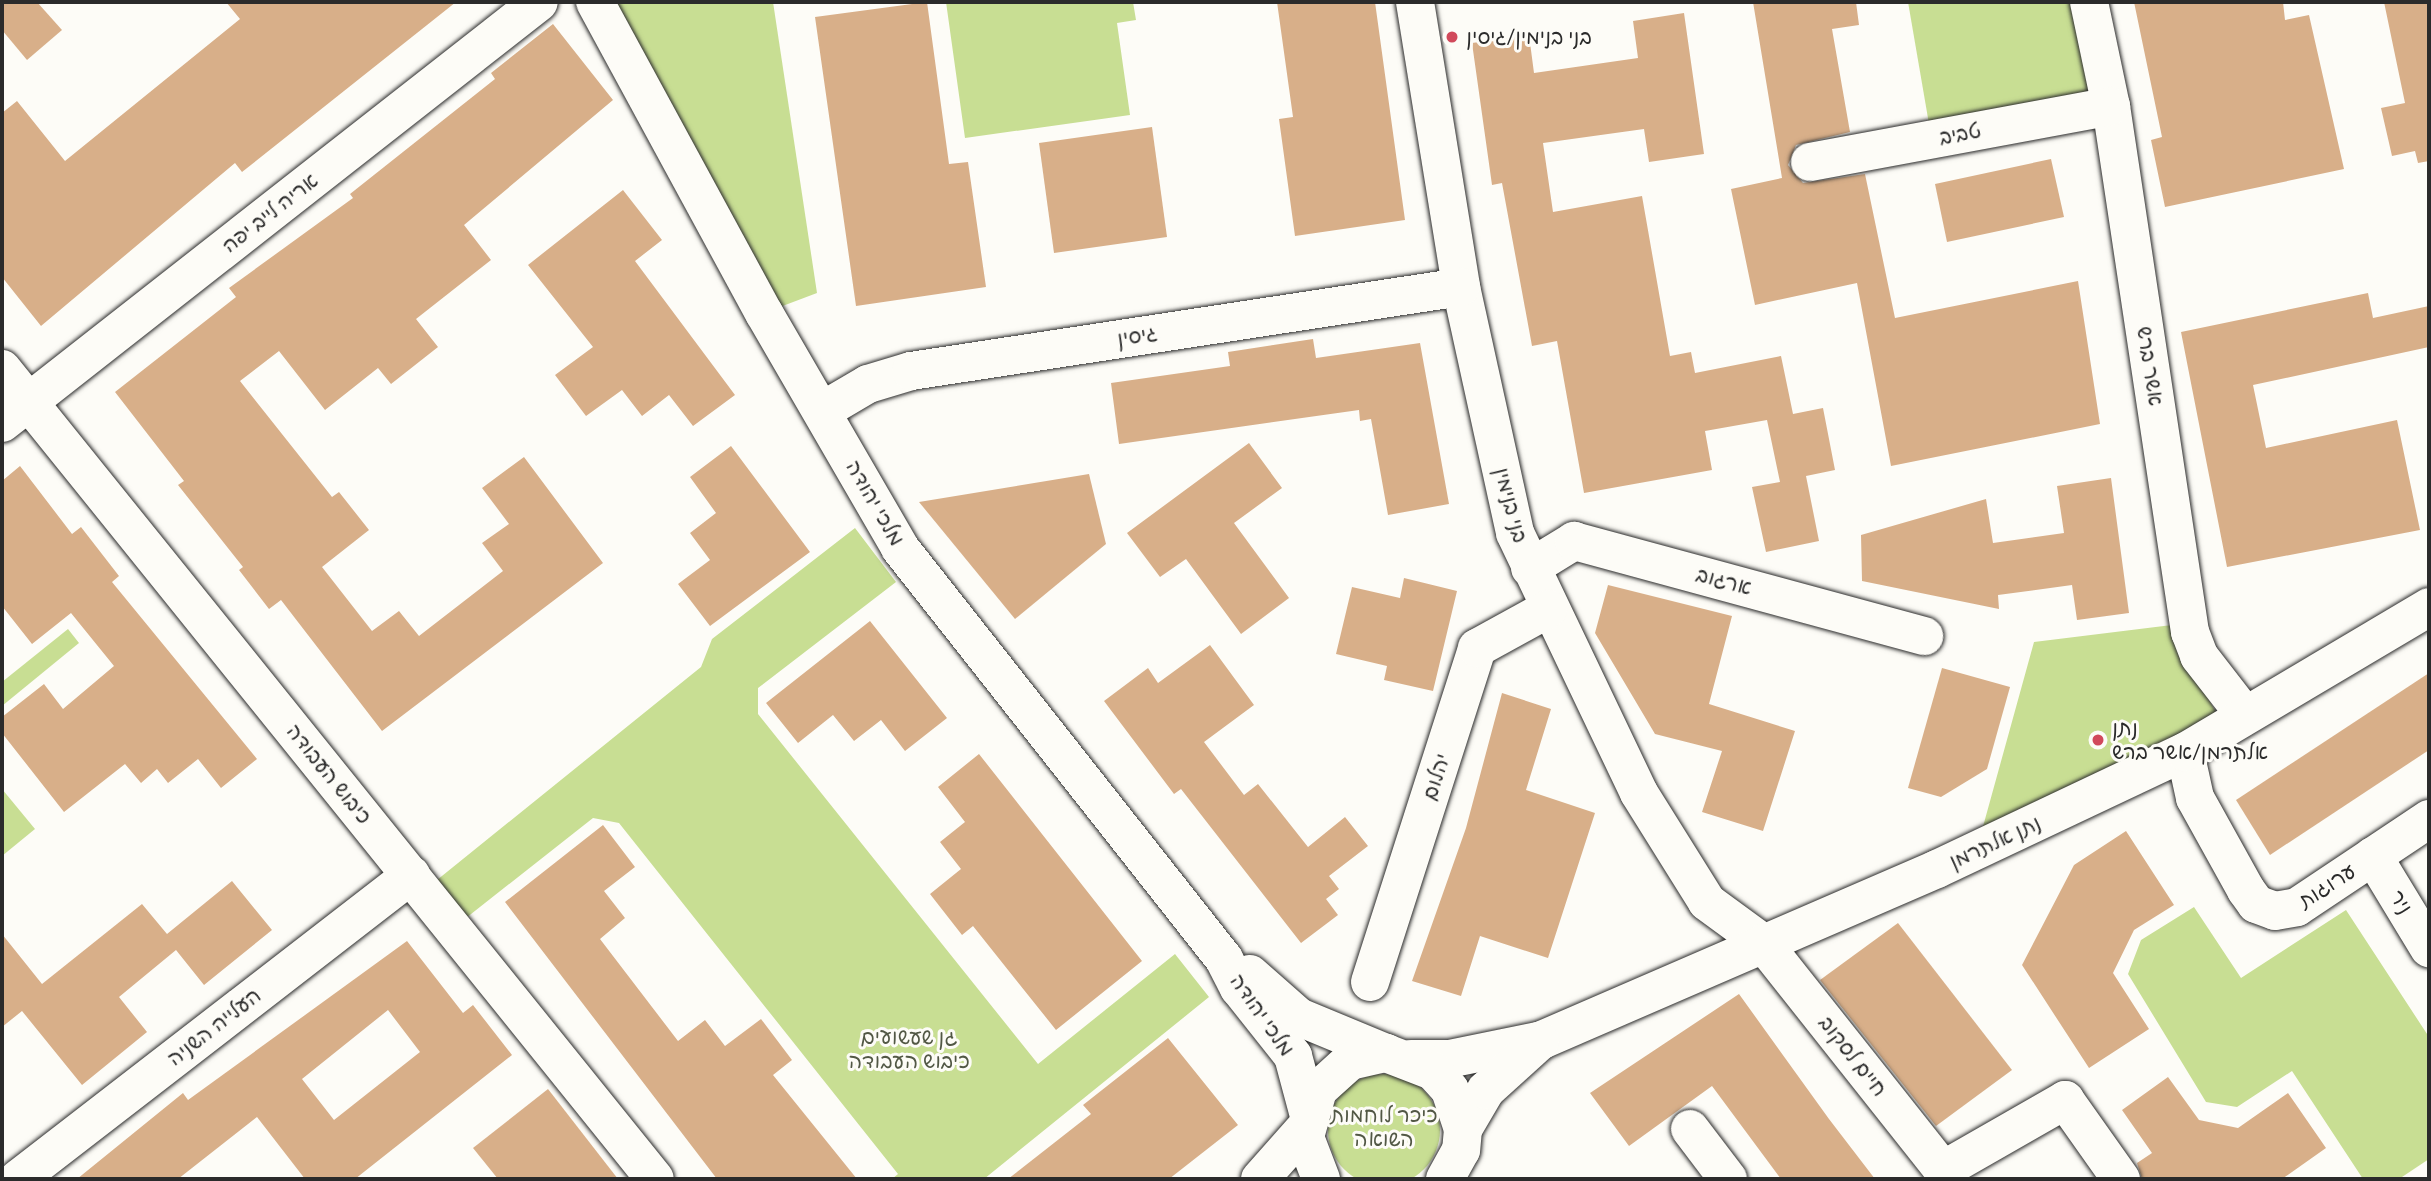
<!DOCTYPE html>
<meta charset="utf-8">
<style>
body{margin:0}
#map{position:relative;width:2431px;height:1181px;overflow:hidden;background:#fdfcf7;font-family:"Patrick Hand","Playpen Sans Hebrew",sans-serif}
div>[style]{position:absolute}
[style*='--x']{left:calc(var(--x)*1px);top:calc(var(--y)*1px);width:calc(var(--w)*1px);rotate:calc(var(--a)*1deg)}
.green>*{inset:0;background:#c8de93}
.round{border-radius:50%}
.building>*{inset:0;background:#d8af89}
.roads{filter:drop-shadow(0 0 2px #2b2b2b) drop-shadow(0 0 2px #2b2b2b)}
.minor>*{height:38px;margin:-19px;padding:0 19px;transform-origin:19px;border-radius:19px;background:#fdfcf7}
.dots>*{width:19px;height:19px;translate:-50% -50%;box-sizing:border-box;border:4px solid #fdfcf7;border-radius:50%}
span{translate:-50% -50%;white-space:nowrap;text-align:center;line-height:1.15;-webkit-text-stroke:6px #fdfcf7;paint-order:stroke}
.poi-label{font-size:21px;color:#2b2b2b}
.left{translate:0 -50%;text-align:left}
.street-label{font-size:21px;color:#2b2b2b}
.park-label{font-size:21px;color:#525845}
.frame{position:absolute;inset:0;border:4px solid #2b2b2b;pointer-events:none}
</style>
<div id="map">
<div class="green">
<i style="clip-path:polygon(595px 2px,773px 2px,817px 293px,764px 313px)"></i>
<i style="clip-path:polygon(946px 2px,1133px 2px,1136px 20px,1117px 23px,1130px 115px,965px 138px)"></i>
<i style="clip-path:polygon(1908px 2px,2076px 2px,2093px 95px,1929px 124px)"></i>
<i style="clip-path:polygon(855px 528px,896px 582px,758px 688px,758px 714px,1038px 1064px,1175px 954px,1209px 997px,984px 1179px,892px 1179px,898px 1174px,619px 823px,593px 818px,466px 918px,437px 880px,701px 667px,712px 639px)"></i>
<i style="clip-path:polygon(2180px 624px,2187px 664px,2224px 725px,1979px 841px,2034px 642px)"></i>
<i style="clip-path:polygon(68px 629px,79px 643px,2px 706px,2px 682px)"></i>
<i style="clip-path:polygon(2px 789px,35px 829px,2px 856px)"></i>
<i style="clip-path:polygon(2194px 907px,2241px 978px,2346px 910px,2429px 1037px,2429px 1159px,2399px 1179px,2363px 1179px,2292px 1071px,2237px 1107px,2206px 1102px,2128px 974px,2141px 940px)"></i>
<i class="round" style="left:1328px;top:1074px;width:112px;height:112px"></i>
</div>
<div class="building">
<i style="clip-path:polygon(2px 2px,37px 2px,62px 30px,27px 60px,2px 30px)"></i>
<i style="clip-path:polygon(226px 2px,456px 2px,242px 172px,235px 163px,41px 326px,2px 277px,2px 113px,17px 101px,65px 161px,240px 19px)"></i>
<i style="clip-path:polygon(927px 2px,949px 164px,968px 162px,986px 287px,856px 306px,815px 17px)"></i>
<i style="clip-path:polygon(1277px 2px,1375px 2px,1405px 220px,1295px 236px,1279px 119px,1293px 117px)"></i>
<i style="clip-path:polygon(1753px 2px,1856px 2px,1859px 25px,1832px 29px,1850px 132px,1796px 145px,1788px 165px,1803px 183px,1865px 174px,1895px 318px,2078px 281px,2100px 424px,1891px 466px,1857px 283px,1755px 305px,1731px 189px,1782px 178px)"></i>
<i style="clip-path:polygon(2134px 2px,2283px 2px,2285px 20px,2309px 15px,2344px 169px,2165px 207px,2151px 140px,2162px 137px)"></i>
<i style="clip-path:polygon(2384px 2px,2429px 2px,2429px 161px,2418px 163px,2415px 151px,2392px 156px,2381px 108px,2405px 103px)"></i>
<i style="clip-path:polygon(1684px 13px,1704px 154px,1649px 162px,1644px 129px,1543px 143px,1553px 212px,1642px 196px,1670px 356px,1691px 352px,1695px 373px,1781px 356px,1793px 414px,1823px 408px,1835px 470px,1806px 476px,1819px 541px,1766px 552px,1752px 487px,1780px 482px,1767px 420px,1705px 431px,1712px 470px,1584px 493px,1557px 341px,1532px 346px,1502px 183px,1492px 185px,1472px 43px,1529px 35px,1534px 73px,1638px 58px,1633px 21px)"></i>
<i style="clip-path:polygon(553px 24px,613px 100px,464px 225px,491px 260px,416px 319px,438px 347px,391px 384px,378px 368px,325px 410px,279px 351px,240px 381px,332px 497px,339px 492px,369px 530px,322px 567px,372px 631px,399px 611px,419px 636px,503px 571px,482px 543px,509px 524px,482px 488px,524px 457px,603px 563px,382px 731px,281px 600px,269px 609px,239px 570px,243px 567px,178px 485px,184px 481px,115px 392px,236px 297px,229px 288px,353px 198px,350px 194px,495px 79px,491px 73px)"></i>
<i style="clip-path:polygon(1152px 127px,1167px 237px,1054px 253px,1039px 143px)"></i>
<i style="clip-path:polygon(2051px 159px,2064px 217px,1947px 242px,1935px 184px)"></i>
<i style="clip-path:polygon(623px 190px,662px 240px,635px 261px,735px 395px,693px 426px,669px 395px,642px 416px,622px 390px,586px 416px,555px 375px,593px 347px,528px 265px)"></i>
<i style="clip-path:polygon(2368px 293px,2373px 318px,2429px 306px,2429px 347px,2253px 385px,2266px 448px,2397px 420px,2420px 530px,2227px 567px,2181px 332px)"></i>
<i style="clip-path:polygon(1313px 339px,1316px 358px,1420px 343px,1449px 504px,1388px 515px,1371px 419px,1360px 421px,1359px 410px,1119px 444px,1111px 383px,1230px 366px,1228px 352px)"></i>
<i style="clip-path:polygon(1249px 443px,1282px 488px,1234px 523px,1289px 598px,1241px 634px,1186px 559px,1160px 577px,1127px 533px)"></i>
<i style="clip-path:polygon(731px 446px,810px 552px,710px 626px,678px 584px,710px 560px,690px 533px,716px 513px,690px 477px)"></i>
<i style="clip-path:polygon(20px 466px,72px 534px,81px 527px,119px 576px,112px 582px,257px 759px,221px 788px,198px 759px,168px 783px,157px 769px,141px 783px,125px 764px,64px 812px,2px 733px,2px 717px,44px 684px,63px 709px,114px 666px,71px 613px,32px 644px,2px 606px,2px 481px)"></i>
<i style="clip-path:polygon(1089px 474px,1106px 544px,1015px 619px,919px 502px)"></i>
<i style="clip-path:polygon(2111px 478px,2129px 613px,2077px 620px,2072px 585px,1998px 595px,1999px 609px,1862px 581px,1861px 535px,1986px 499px,1993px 543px,2064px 533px,2057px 486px)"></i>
<i style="clip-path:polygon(1404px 578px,1457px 591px,1433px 691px,1384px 680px,1387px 666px,1336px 654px,1352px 587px,1400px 598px)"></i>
<i style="clip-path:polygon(1608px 585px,1732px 616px,1709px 704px,1795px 731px,1763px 831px,1702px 812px,1722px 751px,1655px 734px,1595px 633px)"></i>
<i style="clip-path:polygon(870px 621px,947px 718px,905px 751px,881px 720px,854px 741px,833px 715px,798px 743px,766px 703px)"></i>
<i style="clip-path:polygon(1210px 645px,1254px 705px,1204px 742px,1244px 795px,1258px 784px,1308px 847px,1345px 817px,1368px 846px,1329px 876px,1339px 889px,1326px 899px,1338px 915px,1301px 943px,1181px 789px,1174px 794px,1104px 701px,1148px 668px,1158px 683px)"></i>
<i style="clip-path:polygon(1942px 668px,2010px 687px,1987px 769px,1941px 797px,1908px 788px)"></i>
<i style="clip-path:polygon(2429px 673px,2429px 750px,2270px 855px,2236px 800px)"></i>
<i style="clip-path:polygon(1502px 693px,1551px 709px,1526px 790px,1595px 813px,1548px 958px,1480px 936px,1461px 996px,1412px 981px,1466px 828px)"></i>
<i style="clip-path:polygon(979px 754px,1142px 961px,1056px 1030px,973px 926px,962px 935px,930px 894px,961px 869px,940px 842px,965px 822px,938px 787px)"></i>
<i style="clip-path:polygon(603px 825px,635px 867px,604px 891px,625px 918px,600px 939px,678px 1041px,705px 1020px,725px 1046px,761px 1019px,792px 1060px,773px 1075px,857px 1179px,717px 1179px,505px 902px)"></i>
<i style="clip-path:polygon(2126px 831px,2174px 905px,2134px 930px,2113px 973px,2149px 1029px,2089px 1068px,2022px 965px,2074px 865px)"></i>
<i style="clip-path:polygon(232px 881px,272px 930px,204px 985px,176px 950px,119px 997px,147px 1032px,82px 1085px,22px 1011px,2px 1027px,2px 934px,42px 984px,142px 904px,167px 934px)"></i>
<i style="clip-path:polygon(1898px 923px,2012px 1070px,1936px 1126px,1820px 980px)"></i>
<i style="clip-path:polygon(evenodd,407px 941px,463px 1013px,473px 1005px,512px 1055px,355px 1179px,305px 1179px,257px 1117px,178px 1179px,77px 1179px,183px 1093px,188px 1100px,407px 941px,388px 1010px,420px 1052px,334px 1120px,302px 1079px,388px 1010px)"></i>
<i style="clip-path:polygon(1739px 994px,1829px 1119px,1875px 1179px,1781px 1179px,1712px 1086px,1629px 1146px,1590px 1093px)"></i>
<i style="clip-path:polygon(1168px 1038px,1238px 1125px,1169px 1179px,1008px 1179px,1091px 1114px,1083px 1105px)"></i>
<i style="clip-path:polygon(2168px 1077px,2199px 1120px,2238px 1128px,2288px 1093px,2326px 1148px,2282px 1179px,2142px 1179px,2137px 1163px,2152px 1153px,2122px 1110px)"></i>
<i style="clip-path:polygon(548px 1089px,618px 1179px,498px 1179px,473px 1148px)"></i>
</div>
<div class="roads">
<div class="minor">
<i style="--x:595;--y:2;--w:354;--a:61.5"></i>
<i style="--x:764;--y:313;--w:272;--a:59.9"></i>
<i style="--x:900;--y:548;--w:523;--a:51.75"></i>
<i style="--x:1224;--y:959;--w:33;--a:63"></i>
<i style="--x:1239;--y:988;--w:87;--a:51.5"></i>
<i style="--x:1293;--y:1056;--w:58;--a:75"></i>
<i style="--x:1415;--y:2;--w:289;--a:80.8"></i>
<i style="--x:1461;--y:287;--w:252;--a:77.6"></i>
<i style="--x:1515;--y:533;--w:288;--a:64.5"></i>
<i style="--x:1639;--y:793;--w:128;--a:58"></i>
<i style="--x:1707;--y:902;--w:69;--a:36.2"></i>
<i style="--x:1763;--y:943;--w:290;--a:51.6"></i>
<i style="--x:1943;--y:1170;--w:141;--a:-29.8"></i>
<i style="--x:2065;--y:1100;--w:97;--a:54.7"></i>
<i style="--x:2089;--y:2;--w:106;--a:78.1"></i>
<i style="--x:2111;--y:106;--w:532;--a:81.46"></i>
<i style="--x:2190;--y:632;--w:26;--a:69"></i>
<i style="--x:2199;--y:656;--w:73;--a:52.2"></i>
<i style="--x:1810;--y:162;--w:306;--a:-10.5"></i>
<i style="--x:2;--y:369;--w:1040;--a:51.13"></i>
<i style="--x:822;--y:411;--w:53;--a:-30.4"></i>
<i style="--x:868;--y:384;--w:45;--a:-16.8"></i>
<i style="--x:911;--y:371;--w:556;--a:-8.68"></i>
<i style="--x:2;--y:423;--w:682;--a:-38.1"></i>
<i style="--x:1530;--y:568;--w:52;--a:-31.5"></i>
<i style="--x:1574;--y:541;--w:363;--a:15.2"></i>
<i style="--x:2185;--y:752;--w:47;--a:77.7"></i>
<i style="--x:2195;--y:798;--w:105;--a:61"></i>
<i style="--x:2246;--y:890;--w:17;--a:54"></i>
<i style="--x:2256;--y:904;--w:20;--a:20"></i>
<i style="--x:2275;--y:911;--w:22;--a:-10"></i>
<i style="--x:2297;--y:907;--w:159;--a:-33.7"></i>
<i style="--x:2373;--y:856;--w:108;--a:58.7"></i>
<i style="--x:1250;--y:974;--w:65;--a:41.3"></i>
<i style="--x:1299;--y:1017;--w:94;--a:22.5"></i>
<i style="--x:1370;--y:982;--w:351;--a:-72.2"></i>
<i style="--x:1477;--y:648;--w:81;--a:-28.8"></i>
<i style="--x:1411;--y:1059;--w:38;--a:0"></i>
<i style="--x:1449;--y:1059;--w:95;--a:-11.5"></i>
<i style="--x:1542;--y:1040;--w:430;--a:-23.4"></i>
<i style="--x:1937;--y:869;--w:274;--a:-25.3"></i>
<i style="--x:2185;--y:752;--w:284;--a:-30.7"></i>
<i style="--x:1463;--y:1129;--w:45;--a:-59.5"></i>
<i style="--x:1486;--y:1090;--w:73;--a:-42.2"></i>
<i style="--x:1690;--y:1129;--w:63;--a:52.8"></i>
<i style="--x:18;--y:1179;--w:497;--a:-37.7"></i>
<i style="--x:1260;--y:1179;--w:71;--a:-48.4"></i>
<i style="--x:1321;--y:1179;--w:45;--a:-110.9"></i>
<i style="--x:1305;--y:1137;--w:49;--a:-74.5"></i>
<i style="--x:1318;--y:1090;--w:43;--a:-42.2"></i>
<i style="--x:1350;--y:1061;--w:37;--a:-13"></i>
<i style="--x:1386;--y:1053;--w:50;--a:21"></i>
<i style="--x:1433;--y:1071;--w:25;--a:48"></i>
<i style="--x:1450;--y:1090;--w:41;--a:71.6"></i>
<i style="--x:1463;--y:1129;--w:21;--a:95"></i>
<i style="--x:1461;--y:1150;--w:33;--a:119"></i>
</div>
</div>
<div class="dots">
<i style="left:1452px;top:37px;background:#d1495b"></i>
<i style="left:2098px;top:740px;background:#d1495b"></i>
</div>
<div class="poi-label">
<span class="left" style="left:1466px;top:37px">בני בנימין/גיסין</span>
<span class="left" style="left:2112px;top:740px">נתן<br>אלתרמן/אשר ברש</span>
</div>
<div class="street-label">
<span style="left:1960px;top:134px;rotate:-11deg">טביב</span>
<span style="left:270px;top:213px;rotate:-38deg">אריה לייב יפה</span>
<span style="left:1137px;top:336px;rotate:-9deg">גיסין</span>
<span style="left:2150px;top:366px;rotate:81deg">אשר ברש</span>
<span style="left:875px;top:503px;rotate:60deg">מלכי יהודה</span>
<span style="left:1511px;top:505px;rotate:75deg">בני בנימין</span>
<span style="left:1724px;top:581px;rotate:15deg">ארגוב</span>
<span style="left:329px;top:774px;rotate:51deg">כיבוש העבודה</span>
<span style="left:1436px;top:777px;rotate:-72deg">יהלום</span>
<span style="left:1995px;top:842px;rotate:-25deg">נתן אלתרמן</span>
<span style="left:2327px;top:886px;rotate:-33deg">ערוגות</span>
<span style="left:2401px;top:902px;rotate:58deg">ניר</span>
<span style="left:1262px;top:1015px;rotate:55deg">מלכי יהודה</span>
<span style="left:214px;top:1027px;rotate:-38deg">העלייה השניה</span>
<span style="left:1853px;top:1056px;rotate:52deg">חיים לסקוב</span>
</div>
<div class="park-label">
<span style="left:909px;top:1049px">גן שעשועים<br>כיבוש העבודה</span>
<span style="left:1384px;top:1127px">כיכר לוחמות<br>השואה</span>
</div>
<div class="frame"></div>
</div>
